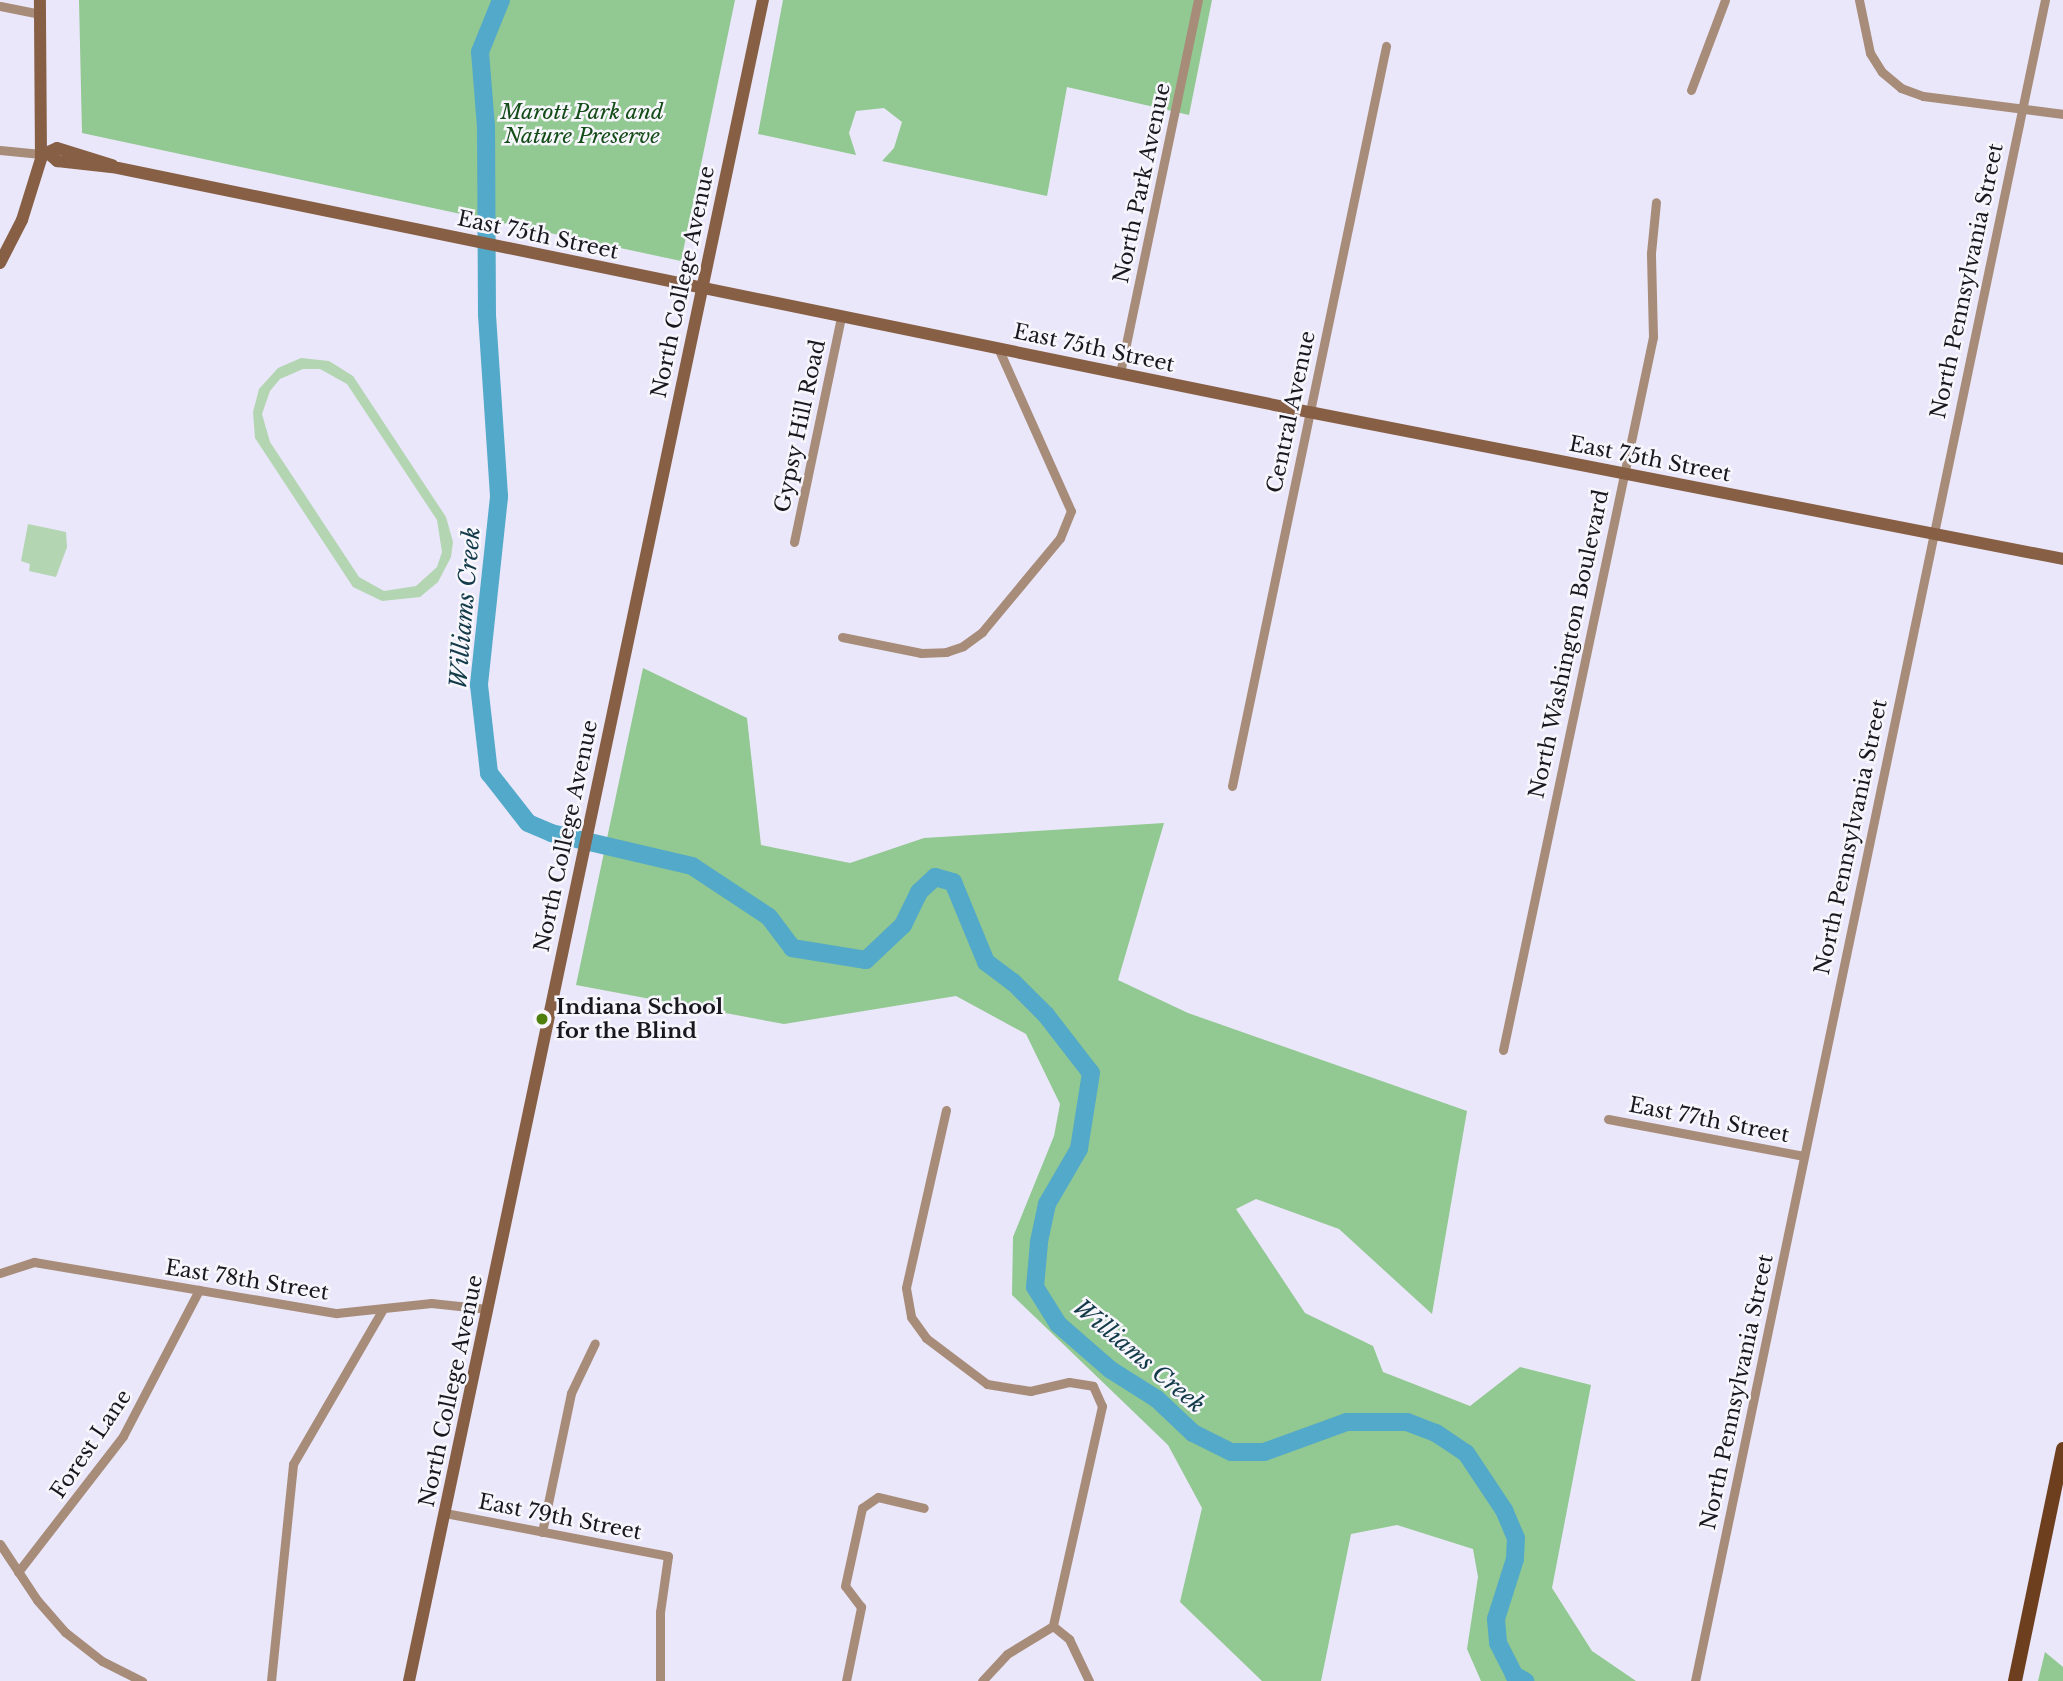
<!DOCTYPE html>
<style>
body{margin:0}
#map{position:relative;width:2063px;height:1681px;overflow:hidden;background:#eae7fa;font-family:"Libre Baskerville",serif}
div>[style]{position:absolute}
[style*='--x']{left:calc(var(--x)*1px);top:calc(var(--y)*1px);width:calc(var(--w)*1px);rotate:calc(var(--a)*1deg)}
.green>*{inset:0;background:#b3d5b2}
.forest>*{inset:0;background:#92c891}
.river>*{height:18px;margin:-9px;padding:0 9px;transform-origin:9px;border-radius:9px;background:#53a9c9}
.street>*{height:9px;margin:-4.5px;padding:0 4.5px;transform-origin:4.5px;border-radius:4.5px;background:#a88c7a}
.secondary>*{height:12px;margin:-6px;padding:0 6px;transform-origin:6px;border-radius:6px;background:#875f45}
.primary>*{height:14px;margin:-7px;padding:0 7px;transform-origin:7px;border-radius:7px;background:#6e3f1e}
.dots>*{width:19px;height:19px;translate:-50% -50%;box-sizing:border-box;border:4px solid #f7f6fd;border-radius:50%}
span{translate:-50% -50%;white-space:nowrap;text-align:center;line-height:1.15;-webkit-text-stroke:5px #f7f6fd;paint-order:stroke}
.park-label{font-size:21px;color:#144c18;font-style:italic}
.street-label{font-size:21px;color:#19181f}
.poi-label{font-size:21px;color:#19181f;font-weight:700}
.left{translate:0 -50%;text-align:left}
.water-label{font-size:23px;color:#133a48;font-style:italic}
</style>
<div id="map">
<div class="green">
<i style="clip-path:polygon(evenodd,301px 358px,329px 361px,353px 376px,446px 517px,453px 542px,451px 557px,438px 582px,420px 597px,382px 601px,353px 587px,255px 438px,253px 412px,259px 389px,278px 368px,301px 358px,303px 369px,320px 369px,347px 384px,437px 520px,442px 552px,437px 567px,416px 586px,384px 591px,359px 577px,270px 442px,262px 414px,270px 391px,280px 379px,303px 369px)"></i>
<i style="clip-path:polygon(28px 524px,66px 532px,67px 547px,56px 577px,29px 571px,30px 564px,21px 561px)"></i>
</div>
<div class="forest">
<i style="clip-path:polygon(79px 0,735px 0,681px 261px,82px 133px)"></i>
<i style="clip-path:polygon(783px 0,1212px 0,1189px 115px,1067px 87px,1047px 196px,882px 161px,894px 148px,902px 122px,884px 108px,856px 111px,849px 133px,856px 155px,758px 134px)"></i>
<i style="clip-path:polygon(643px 668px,747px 718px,761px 845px,850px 863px,924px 838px,1164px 823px,1118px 980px,1188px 1013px,1467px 1111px,1432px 1314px,1339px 1229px,1256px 1199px,1236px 1209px,1305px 1313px,1373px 1346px,1383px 1372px,1470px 1406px,1520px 1367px,1591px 1385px,1552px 1588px,1592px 1651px,1636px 1681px,1481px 1681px,1467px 1649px,1478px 1577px,1473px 1549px,1397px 1525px,1351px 1534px,1321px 1681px,1262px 1681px,1180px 1602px,1202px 1508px,1168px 1445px,1012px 1295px,1013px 1237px,1054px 1136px,1060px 1104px,1026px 1034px,956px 996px,784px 1024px,576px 985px)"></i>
<i style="clip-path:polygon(2045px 1652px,2063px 1667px,2063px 1681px,2038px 1681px)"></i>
</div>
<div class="river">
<i style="--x:501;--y:0;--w:56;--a:112"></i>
<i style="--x:480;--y:52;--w:74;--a:85.4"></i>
<i style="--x:486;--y:126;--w:189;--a:89.7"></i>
<i style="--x:487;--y:315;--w:182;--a:86.2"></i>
<i style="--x:499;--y:497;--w:189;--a:96.1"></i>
<i style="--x:479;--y:685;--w:89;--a:83.5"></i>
<i style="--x:489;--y:773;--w:63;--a:52"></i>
<i style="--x:528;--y:823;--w:25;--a:23"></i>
<i style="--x:551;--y:833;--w:145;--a:13.2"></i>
<i style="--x:692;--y:866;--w:92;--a:33.5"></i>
<i style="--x:769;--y:917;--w:39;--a:53"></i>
<i style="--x:792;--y:948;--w:75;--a:9.2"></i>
<i style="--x:866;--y:960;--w:51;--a:-43.4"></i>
<i style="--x:903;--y:925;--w:37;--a:-64"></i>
<i style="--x:919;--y:892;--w:22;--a:-43"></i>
<i style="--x:935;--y:877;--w:19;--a:16"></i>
<i style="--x:953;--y:882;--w:87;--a:67.6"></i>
<i style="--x:986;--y:962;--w:34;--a:37"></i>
<i style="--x:1013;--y:982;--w:47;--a:45"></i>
<i style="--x:1046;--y:1015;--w:73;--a:52.2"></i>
<i style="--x:1091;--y:1073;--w:77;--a:99"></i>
<i style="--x:1079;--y:1149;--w:64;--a:120.2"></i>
<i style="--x:1047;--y:1204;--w:40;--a:102"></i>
<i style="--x:1039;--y:1243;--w:44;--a:95.2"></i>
<i style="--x:1035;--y:1287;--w:44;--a:58.1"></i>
<i style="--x:1058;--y:1324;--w:70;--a:41"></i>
<i style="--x:1111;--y:1370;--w:54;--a:32.2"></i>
<i style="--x:1157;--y:1399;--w:50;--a:43.4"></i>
<i style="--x:1193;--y:1433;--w:42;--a:26.6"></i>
<i style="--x:1231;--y:1452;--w:33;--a:0"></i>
<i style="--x:1264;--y:1452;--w:88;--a:-19.9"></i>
<i style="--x:1347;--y:1422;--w:60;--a:0"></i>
<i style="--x:1407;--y:1422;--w:31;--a:21"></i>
<i style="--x:1436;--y:1433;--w:36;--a:34"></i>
<i style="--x:1466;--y:1453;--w:69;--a:56.3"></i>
<i style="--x:1504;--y:1510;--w:30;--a:67"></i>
<i style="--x:1516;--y:1538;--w:21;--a:93"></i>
<i style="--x:1515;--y:1559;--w:63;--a:107.6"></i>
<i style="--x:1496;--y:1619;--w:24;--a:85"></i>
<i style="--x:1498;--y:1643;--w:36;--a:63"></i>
<i style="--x:1514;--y:1675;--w:13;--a:29"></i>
</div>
<div class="street">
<i style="--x:1859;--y:0;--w:54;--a:78.3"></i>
<i style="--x:1870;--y:53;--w:22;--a:58"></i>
<i style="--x:1882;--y:72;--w:25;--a:40"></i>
<i style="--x:1901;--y:88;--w:23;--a:20"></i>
<i style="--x:1923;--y:96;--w:141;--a:7.3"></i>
<i style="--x:0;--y:6;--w:41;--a:11.3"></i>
<i style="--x:1691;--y:90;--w:96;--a:-69.3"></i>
<i style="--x:0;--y:150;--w:41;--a:5.6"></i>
<i style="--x:1120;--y:373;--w:381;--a:-78.2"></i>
<i style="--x:794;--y:542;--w:230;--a:-78.2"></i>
<i style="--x:842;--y:637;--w:81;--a:11.4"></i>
<i style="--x:921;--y:653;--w:25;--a:-2"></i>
<i style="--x:946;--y:652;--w:18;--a:-19"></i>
<i style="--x:963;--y:646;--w:24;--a:-36"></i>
<i style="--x:982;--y:632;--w:122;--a:-50.3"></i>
<i style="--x:1060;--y:538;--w:29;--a:-68"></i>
<i style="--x:1071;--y:511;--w:179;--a:-114.1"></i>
<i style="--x:1232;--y:786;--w:756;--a:-78.24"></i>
<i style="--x:1503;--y:1050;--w:729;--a:-78.12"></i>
<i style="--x:1653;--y:337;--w:84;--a:-91.4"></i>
<i style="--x:1651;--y:253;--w:51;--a:-84.4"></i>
<i style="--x:946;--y:1110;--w:182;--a:102.7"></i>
<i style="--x:906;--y:1288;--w:29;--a:80"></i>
<i style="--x:911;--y:1317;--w:26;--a:54"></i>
<i style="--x:926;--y:1338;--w:76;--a:37"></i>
<i style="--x:987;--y:1384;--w:44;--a:9.2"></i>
<i style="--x:1030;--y:1391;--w:40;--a:-13"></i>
<i style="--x:1069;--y:1382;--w:24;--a:9"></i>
<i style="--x:1093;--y:1386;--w:22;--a:66"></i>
<i style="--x:1102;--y:1406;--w:225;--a:102.6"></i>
<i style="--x:1608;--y:1119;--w:198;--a:10.7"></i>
<i style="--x:0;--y:1273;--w:36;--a:-18"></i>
<i style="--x:34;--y:1262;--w:307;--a:9.6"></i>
<i style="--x:337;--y:1313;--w:95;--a:-6.1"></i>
<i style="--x:431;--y:1303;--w:57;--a:6"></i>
<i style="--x:445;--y:1513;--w:227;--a:10.9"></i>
<i style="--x:668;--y:1556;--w:57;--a:98.1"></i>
<i style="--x:660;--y:1612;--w:69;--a:90"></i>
<i style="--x:542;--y:1532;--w:142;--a:-78.2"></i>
<i style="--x:571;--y:1393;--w:55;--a:-64.4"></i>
<i style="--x:0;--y:1544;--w:67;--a:56.5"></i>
<i style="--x:37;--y:1600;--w:43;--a:48.8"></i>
<i style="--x:65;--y:1632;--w:47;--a:38.1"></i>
<i style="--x:102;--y:1661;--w:45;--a:26.6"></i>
<i style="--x:18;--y:1572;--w:172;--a:-52.3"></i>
<i style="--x:123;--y:1436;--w:165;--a:-62.5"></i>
<i style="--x:1053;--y:1626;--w:21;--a:39"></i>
<i style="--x:1069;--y:1639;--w:47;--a:64.5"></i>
<i style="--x:271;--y:1681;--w:218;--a:-84.2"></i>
<i style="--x:293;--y:1464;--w:179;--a:-59.9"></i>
<i style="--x:846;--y:1681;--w:76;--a:-78.5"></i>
<i style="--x:861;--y:1607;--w:26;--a:-127"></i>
<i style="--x:845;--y:1586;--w:80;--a:-77.7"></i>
<i style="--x:862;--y:1508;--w:19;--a:-35"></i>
<i style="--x:878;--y:1497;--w:47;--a:13.4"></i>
<i style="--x:982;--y:1681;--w:37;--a:-47"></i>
<i style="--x:1007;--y:1654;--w:54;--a:-31.3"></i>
<i style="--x:1695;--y:1681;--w:1717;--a:-78.24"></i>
</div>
<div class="secondary">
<i style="--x:44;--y:154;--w:14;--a:-25"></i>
<i style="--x:57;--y:148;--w:58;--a:17.2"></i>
<i style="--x:49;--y:154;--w:11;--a:41"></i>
<i style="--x:57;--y:161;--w:61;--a:6.5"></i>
<i style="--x:118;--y:168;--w:1216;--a:11.58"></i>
<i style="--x:1309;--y:412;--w:768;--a:11.03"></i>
<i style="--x:0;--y:263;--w:48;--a:-62.9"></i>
<i style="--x:22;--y:220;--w:64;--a:-72.7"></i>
<i style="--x:41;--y:159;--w:159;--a:-90.4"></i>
<i style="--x:409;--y:1681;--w:1718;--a:-78.11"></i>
</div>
<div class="primary">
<i style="--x:2015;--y:1681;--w:237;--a:-78.3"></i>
</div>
<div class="dots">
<i style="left:542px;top:1019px;background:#4e7e0c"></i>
</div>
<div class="park-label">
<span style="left:582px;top:124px">Marott Park and<br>Nature Preserve</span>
</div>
<div class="street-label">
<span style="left:1142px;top:183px;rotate:-78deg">North Park Avenue</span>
<span style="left:538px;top:235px;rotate:12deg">East 75th Street</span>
<span style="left:1967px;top:281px;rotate:-78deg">North Pennsylvania Street</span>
<span style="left:683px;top:282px;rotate:-78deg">North College Avenue</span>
<span style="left:1094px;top:348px;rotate:12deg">East 75th Street</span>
<span style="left:1291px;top:412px;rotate:-78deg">Central Avenue</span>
<span style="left:800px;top:426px;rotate:-78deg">Gypsy Hill Road</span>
<span style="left:1650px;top:459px;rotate:11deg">East 75th Street</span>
<span style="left:1569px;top:644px;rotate:-78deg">North Washington Boulevard</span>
<span style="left:566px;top:836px;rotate:-78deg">North College Avenue</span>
<span style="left:1851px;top:837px;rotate:-78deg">North Pennsylvania Street</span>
<span style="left:1709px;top:1120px;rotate:11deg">East 77th Street</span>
<span style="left:247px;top:1280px;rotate:9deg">East 78th Street</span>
<span style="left:451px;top:1391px;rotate:-78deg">North College Avenue</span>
<span style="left:1737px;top:1392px;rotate:-78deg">North Pennsylvania Street</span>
<span style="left:91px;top:1444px;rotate:-56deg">Forest Lane</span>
<span style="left:560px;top:1517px;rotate:11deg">East 79th Street</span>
</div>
<div class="poi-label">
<span class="left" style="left:556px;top:1019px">Indiana School<br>for the Blind</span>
</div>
<div class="water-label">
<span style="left:465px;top:608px;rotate:-85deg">Williams Creek</span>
<span style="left:1139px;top:1356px;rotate:40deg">Williams Creek</span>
</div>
</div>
